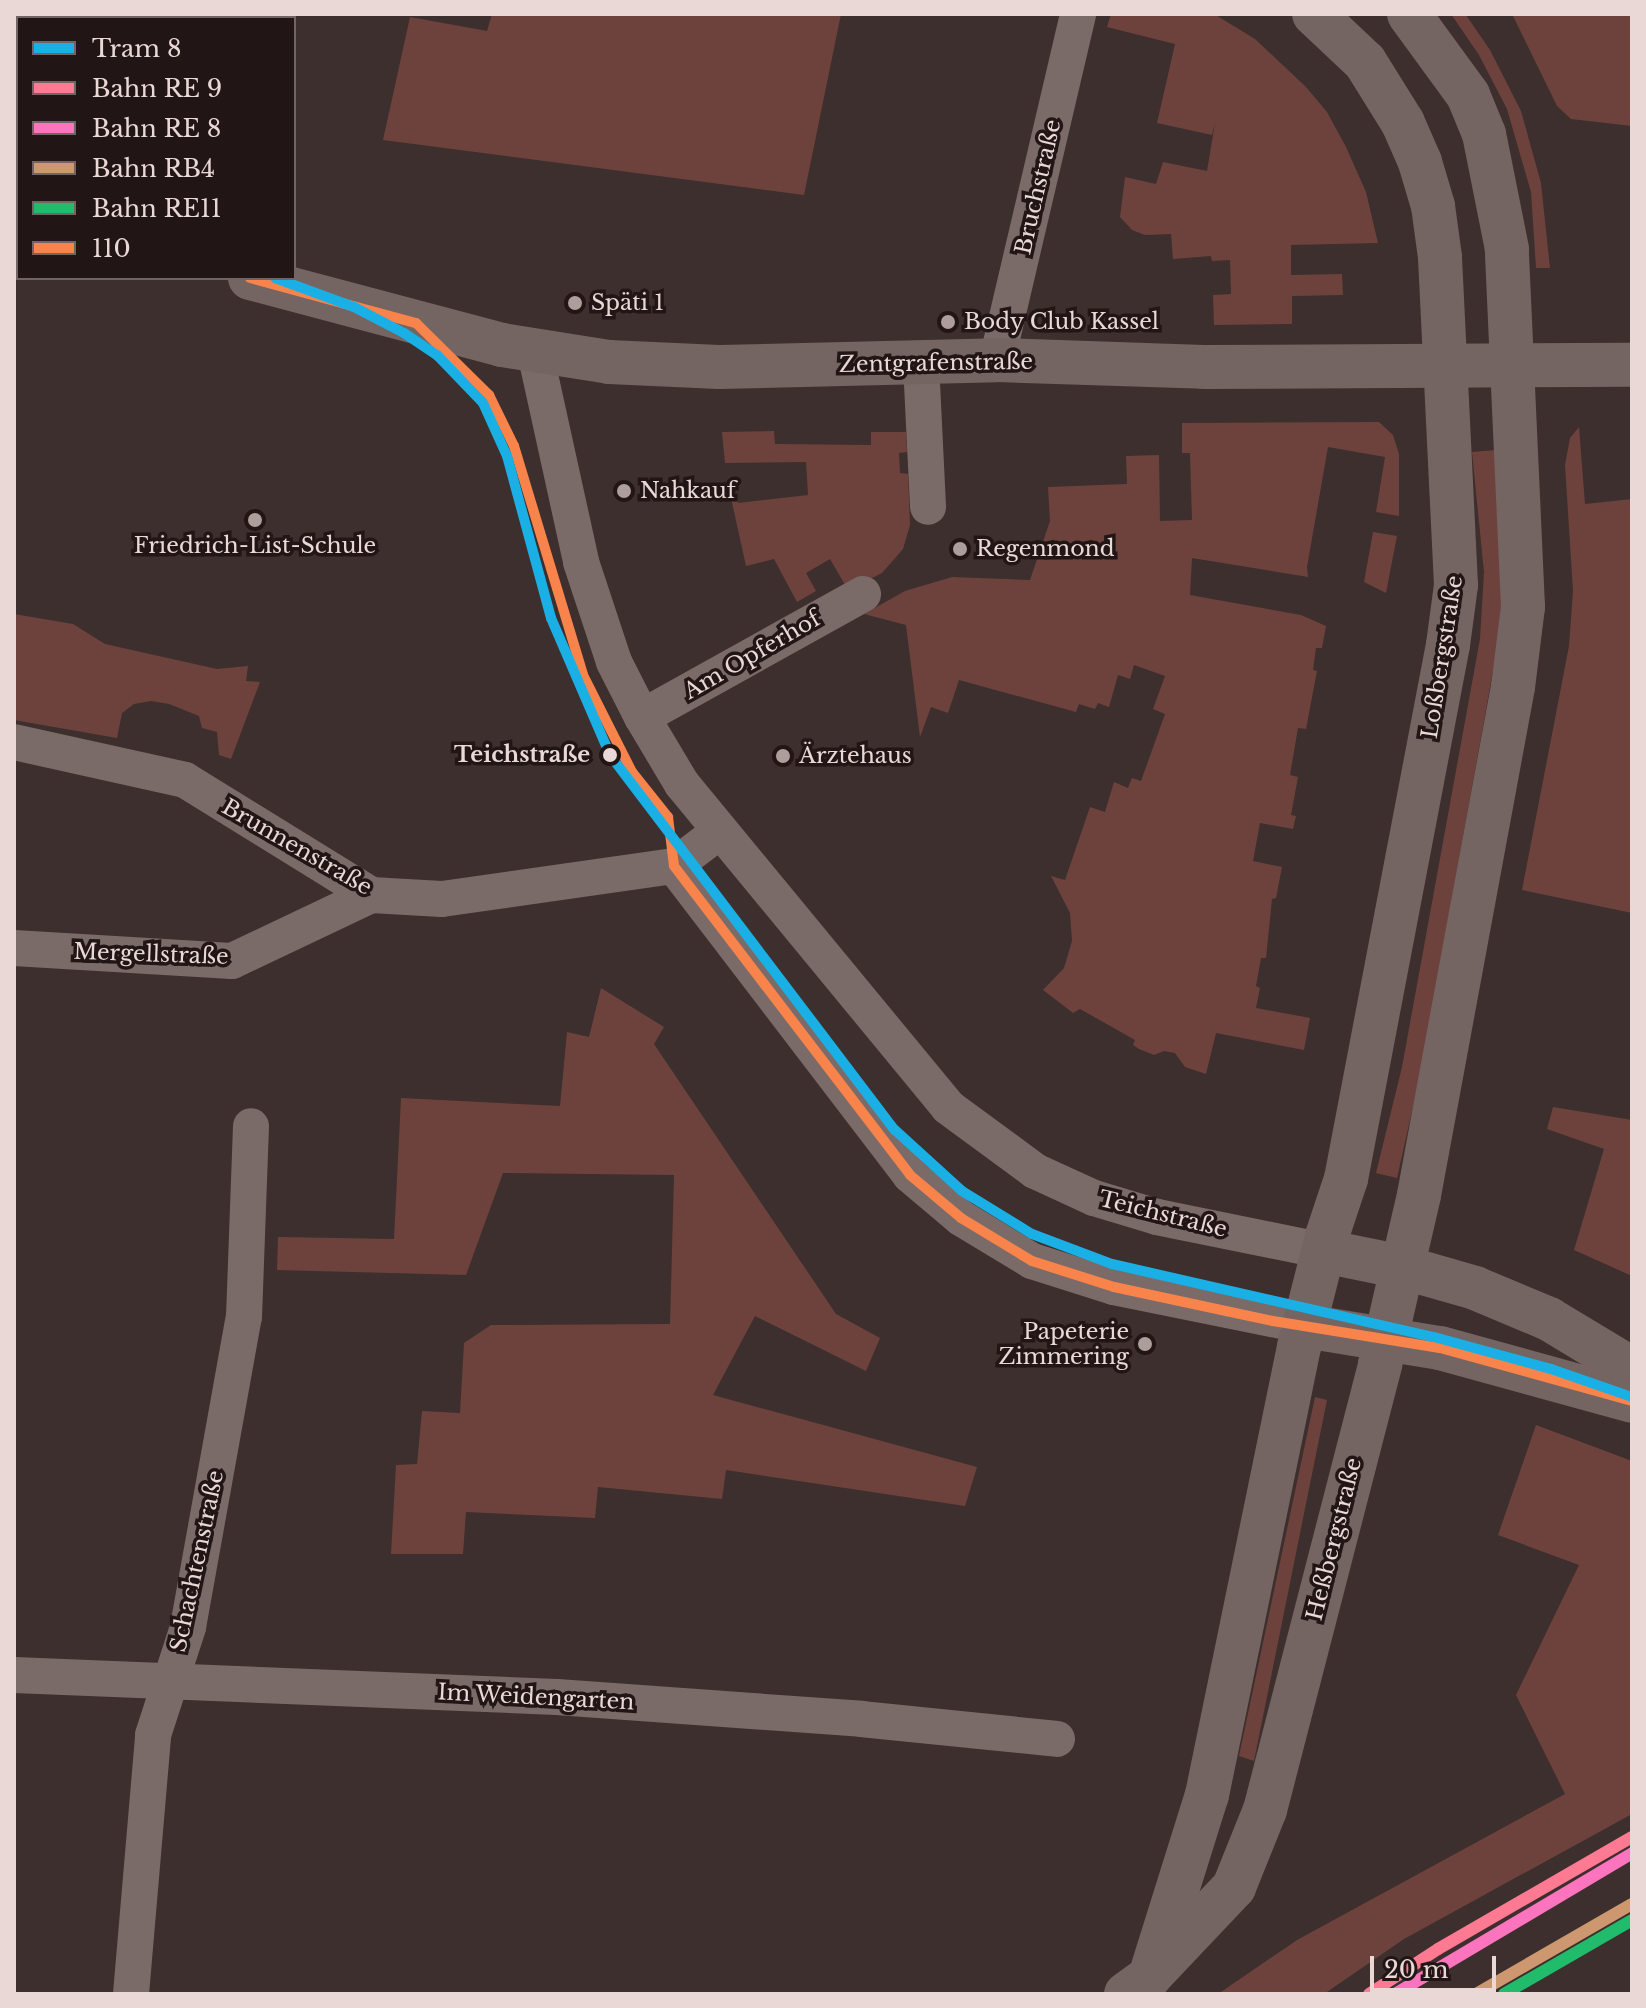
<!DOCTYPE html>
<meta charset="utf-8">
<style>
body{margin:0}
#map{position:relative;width:1646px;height:2008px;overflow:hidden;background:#3d2f2d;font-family:"Libre Baskerville",serif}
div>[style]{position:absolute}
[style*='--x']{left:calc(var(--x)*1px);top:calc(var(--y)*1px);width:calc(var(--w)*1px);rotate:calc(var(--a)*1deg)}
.green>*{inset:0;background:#6d423d}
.street>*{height:36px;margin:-18px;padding:0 18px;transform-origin:18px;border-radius:18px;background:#7a6b69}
.secondary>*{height:44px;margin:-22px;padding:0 22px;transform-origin:22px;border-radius:22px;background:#746462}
.bus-1>*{height:10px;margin:-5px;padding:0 5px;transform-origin:5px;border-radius:5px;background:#f8844c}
.rail-1>*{height:12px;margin:-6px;padding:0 6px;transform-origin:6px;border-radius:6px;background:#fe7a93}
.rail-2>*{height:12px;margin:-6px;padding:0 6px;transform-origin:6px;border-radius:6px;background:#fc73be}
.rail-3>*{height:12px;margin:-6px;padding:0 6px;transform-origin:6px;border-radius:6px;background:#cd976f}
.rail-4>*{height:12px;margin:-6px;padding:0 6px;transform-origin:6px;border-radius:6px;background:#20bc6c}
.tram-1>*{height:10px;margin:-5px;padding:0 5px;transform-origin:5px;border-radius:5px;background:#1ab0e5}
.dots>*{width:22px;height:22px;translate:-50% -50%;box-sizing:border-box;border:4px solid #211615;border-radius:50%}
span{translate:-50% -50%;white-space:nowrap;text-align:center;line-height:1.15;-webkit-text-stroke:7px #211615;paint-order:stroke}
.street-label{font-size:22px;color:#e9d8d6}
.poi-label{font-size:22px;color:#e9d8d6}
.left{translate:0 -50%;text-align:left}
.right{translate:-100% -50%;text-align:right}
.stop-label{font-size:22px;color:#e9d8d6;font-weight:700}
.frame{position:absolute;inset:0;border:16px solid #e9d8d6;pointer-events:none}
.legend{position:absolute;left:16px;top:16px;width:280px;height:264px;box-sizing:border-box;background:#211615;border:2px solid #716462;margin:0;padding:10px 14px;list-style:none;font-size:24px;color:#e9d8d6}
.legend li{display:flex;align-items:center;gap:16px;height:40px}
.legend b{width:40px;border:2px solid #716462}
.scale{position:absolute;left:1370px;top:1956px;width:126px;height:36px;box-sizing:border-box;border:4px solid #e9d8d6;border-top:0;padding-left:10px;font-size:24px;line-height:28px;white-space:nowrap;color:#e9d8d6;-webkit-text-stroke:6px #211615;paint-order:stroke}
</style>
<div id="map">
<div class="green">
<i style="clip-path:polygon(492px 14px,841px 14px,804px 195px,383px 140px,410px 17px,487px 31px)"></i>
<i style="clip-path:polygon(1111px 14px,1214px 14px,1255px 39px,1306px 87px,1327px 112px,1346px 147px,1366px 192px,1378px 243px,1291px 245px,1291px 275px,1342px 274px,1343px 295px,1292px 296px,1292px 324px,1214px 325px,1213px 295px,1231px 294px,1230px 260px,1212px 261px,1211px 256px,1173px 259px,1171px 234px,1145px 235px,1132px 230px,1120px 217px,1125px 177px,1156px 184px,1163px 162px,1207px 171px,1215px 123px,1212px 135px,1157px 123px,1175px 44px,1107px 27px)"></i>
<i style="clip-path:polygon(1451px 14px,1465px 14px,1468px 18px,1490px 50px,1521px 111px,1541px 183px,1550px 268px,1536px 268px,1531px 192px,1507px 109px,1479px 55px)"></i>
<i style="clip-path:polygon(1512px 14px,1632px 14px,1632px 126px,1571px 119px,1557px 106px)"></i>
<i style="clip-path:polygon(1379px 422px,1393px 435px,1399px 454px,1399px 516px,1376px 512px,1385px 457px,1328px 447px,1307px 567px,1308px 577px,1192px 558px,1190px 595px,1301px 615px,1326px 626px,1322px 648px,1316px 648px,1313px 670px,1317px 671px,1306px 729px,1298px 728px,1290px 775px,1298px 777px,1291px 815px,1296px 816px,1293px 829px,1260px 823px,1253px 861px,1282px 867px,1276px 898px,1272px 899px,1266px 958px,1261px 958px,1256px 986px,1260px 988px,1256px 1008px,1310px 1018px,1304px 1050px,1216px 1033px,1206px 1074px,1185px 1067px,1175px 1053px,1164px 1051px,1154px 1055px,1139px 1049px,1133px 1045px,1135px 1040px,1080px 1009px,1073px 1013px,1043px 990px,1064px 968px,1072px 941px,1070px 913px,1051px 876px,1065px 880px,1090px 807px,1105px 812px,1114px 782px,1128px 788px,1132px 778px,1141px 781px,1165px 714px,1153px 709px,1165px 676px,1134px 665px,1130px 679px,1118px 675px,1109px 707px,1098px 703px,1095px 709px,1079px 704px,1076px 712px,959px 680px,948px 713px,931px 707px,920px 737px,906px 625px,864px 614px,905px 591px,952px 577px,1030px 580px,1050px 521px,1048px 487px,1127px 484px,1126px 456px,1159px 455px,1160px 521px,1192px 520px,1190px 453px,1182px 453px,1182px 423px)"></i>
<i style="clip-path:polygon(1579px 427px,1585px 504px,1632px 499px,1632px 913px,1522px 890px,1569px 646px,1573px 591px,1565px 465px,1570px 438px)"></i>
<i style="clip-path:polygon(774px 431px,775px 444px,871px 445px,871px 432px,906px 432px,907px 452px,899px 453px,900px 473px,908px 474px,910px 525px,903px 549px,882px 573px,848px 590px,830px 559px,806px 573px,816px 591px,797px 602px,774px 559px,746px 566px,731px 498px,737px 498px,738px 503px,808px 495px,806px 462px,725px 463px,722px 432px)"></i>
<i style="clip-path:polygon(1496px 450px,1504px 598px,1498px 643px,1419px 1080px,1397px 1178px,1376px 1173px,1402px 1067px,1480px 639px,1484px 572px,1472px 452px)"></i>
<i style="clip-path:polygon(1373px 532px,1397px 536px,1386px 593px,1364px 582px)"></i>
<i style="clip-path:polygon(14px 614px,73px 624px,105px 644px,217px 669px,248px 666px,246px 681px,260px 682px,231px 759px,219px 755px,217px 732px,202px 728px,199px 716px,169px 704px,151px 701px,134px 704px,122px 713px,117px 738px,14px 720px)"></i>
<i style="clip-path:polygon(601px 988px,664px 1027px,654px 1044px,836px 1314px,880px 1338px,866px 1371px,755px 1316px,713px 1395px,977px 1467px,965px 1506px,726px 1470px,722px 1499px,598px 1487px,595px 1518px,466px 1512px,463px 1554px,391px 1554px,396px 1465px,417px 1464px,422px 1411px,460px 1413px,464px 1343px,491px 1325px,670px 1324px,674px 1175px,503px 1173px,466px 1275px,277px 1270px,278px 1237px,394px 1239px,401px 1098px,560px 1106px,567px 1032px,589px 1037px)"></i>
<i style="clip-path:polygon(1553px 1107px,1632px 1120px,1632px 1276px,1574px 1250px,1604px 1149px,1547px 1129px)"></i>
<i style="clip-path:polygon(1315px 1397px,1327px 1400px,1254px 1761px,1239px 1756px)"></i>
<i style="clip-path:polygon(1536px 1425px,1632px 1461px,1632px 1814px,1404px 1939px,1324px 1994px,1218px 1994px,1297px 1940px,1565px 1794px,1516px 1695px,1579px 1565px,1498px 1535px)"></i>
</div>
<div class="street">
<i style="--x:535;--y:352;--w:215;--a:77.6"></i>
<i style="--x:581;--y:562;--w:105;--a:71.7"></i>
<i style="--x:614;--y:662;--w:62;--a:63"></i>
<i style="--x:642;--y:717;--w:78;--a:59.2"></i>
<i style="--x:682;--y:784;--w:418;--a:50.5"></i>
<i style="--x:948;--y:1107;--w:108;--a:36.3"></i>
<i style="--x:1035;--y:1171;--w:65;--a:24.6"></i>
<i style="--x:1094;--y:1198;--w:66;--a:16.8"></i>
<i style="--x:1157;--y:1217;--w:170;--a:11.5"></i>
<i style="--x:997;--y:360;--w:355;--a:-76.8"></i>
<i style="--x:921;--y:363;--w:144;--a:87.2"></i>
<i style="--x:642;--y:717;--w:253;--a:-29.1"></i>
<i style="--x:14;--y:742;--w:175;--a:12.5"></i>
<i style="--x:185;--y:780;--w:219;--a:31.7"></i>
<i style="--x:371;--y:895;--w:71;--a:3.2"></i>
<i style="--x:442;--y:899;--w:234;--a:-8.1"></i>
<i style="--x:674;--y:866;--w:58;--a:-37.3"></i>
<i style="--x:674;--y:866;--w:389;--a:52.6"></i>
<i style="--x:910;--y:1175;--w:67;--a:40.1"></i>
<i style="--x:961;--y:1218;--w:83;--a:31.2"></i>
<i style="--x:1032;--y:1261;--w:86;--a:17.6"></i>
<i style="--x:1114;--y:1287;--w:195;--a:11.5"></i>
<i style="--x:14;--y:948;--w:218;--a:3.4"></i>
<i style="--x:232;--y:961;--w:154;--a:-25.4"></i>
<i style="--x:14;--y:1675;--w:543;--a:2.32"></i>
<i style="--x:557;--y:1697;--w:305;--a:4.1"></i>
<i style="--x:861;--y:1719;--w:197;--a:5.8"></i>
<i style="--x:131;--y:1994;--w:260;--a:-85.1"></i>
<i style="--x:153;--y:1735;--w:114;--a:-72"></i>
<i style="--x:188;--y:1627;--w:315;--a:-79.8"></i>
<i style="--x:244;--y:1317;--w:191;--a:-87.9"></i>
</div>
<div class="secondary">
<i style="--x:14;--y:222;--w:4;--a:14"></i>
<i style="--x:250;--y:278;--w:261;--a:14.9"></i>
<i style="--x:502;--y:345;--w:108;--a:9"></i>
<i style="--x:609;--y:362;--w:110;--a:2.6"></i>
<i style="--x:719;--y:367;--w:278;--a:-1.4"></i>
<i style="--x:997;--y:360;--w:207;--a:1.9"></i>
<i style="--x:1204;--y:367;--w:428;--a:-0.3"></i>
<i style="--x:1324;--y:1251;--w:80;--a:11.6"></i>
<i style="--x:1402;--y:1267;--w:76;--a:16"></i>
<i style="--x:1475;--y:1288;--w:80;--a:22.7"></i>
<i style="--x:1549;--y:1319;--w:97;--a:31.1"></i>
<i style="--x:1305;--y:1326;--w:137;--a:9.3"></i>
<i style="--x:1440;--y:1348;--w:199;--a:15.4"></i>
<i style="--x:1153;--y:1967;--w:180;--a:-72.6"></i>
<i style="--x:1207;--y:1795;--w:457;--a:-78.4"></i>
<i style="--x:1299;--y:1347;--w:114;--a:-75.8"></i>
<i style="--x:1327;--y:1236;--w:60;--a:-71.6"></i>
<i style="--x:1346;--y:1179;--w:544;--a:-79.19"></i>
<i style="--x:1448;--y:645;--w:61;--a:-82.4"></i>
<i style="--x:1456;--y:585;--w:328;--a:-92.8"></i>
<i style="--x:1440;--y:257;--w:51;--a:-97.8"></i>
<i style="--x:1433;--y:206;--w:46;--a:-106.5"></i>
<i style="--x:1420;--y:162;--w:43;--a:-113.6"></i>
<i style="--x:1403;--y:123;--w:72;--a:-121.9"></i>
<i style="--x:1365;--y:62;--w:70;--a:-136.7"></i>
<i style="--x:1126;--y:1994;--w:29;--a:-36"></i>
<i style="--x:1149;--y:1977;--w:124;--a:-46.6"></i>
<i style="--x:1234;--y:1887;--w:83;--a:-68.1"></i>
<i style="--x:1265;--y:1810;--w:461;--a:-75.5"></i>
<i style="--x:1380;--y:1364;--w:173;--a:-77"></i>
<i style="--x:1419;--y:1195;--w:517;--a:-79.52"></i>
<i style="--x:1513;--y:687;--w:81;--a:-82.9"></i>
<i style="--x:1523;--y:607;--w:358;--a:-92.6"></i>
<i style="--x:1507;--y:249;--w:117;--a:-101.3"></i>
<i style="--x:1484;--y:134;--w:42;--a:-112.3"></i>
<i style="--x:1468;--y:95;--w:100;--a:-126.1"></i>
</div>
<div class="bus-1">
<i style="--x:250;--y:278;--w:172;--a:15.2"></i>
<i style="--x:416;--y:323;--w:103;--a:44.6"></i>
<i style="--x:489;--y:395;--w:57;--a:63.9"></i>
<i style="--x:514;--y:446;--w:239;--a:73.2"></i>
<i style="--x:583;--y:675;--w:109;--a:63.2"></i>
<i style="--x:632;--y:772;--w:58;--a:51.3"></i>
<i style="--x:668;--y:817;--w:49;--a:83"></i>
<i style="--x:674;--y:866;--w:389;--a:52.6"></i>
<i style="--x:910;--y:1175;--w:67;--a:40.1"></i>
<i style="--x:961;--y:1218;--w:83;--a:31.2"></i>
<i style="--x:1032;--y:1261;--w:86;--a:17.6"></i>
<i style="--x:1114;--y:1287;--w:163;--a:12.1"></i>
<i style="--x:1273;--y:1321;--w:169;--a:9.2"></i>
<i style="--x:1440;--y:1348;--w:199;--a:15.4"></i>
</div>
<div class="rail-1">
<i style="--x:1369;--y:1994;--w:82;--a:-33.1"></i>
<i style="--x:1438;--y:1949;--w:224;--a:-30"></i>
</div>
<div class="rail-2">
<i style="--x:1395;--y:1994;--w:276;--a:-30.7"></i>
</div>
<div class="rail-3">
<i style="--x:1476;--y:1994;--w:180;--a:-30"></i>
</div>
<div class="rail-4">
<i style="--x:1504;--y:1994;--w:148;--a:-30"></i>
</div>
<div class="tram-1">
<i style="--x:275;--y:278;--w:84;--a:20.2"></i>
<i style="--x:354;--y:307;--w:56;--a:27.5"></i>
<i style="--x:404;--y:333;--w:40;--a:34"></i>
<i style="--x:437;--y:355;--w:66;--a:46.2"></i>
<i style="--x:483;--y:403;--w:58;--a:65.6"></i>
<i style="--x:507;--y:456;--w:168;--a:74.8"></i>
<i style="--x:551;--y:618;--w:149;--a:66.7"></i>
<i style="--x:610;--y:755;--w:471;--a:52.8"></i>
<i style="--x:895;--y:1130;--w:91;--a:42.3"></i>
<i style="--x:962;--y:1191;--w:82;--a:31.6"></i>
<i style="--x:1032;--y:1234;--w:85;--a:20.6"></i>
<i style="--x:1112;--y:1264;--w:330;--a:12.8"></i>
<i style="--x:1434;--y:1337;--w:121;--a:15.3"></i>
<i style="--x:1551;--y:1369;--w:86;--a:19.1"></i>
</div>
<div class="dots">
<i style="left:575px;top:303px;background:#ad9d9b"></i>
<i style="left:948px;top:322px;background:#ad9d9b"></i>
<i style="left:624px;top:491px;background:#ad9d9b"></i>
<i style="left:255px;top:520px;background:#ad9d9b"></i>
<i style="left:960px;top:549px;background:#ad9d9b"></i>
<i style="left:610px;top:755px;background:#e9d8d6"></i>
<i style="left:783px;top:756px;background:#ad9d9b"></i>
<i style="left:1145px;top:1344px;background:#ad9d9b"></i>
</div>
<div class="street-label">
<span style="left:1038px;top:187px;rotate:-77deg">Bruchstraße</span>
<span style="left:936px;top:363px;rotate:-1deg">Zentgrafenstraße</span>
<span style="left:752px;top:655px;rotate:-30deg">Am Opferhof</span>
<span style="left:1442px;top:657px;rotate:-81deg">Loßbergstraße</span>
<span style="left:297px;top:847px;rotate:30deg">Brunnenstraße</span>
<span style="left:151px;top:954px;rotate:2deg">Mergellstraße</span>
<span style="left:1163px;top:1214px;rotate:14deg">Teichstraße</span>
<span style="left:1334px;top:1539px;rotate:-76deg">Heßbergstraße</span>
<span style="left:197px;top:1561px;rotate:-78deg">Schachtenstraße</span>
<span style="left:536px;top:1697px;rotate:3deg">Im Weidengarten</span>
</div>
<div class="poi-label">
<span class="left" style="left:591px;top:303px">Späti 1</span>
<span class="left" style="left:964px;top:322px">Body Club Kassel</span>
<span class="left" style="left:640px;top:491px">Nahkauf</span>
<span style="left:255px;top:546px">Friedrich-List-Schule</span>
<span class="left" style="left:976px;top:549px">Regenmond</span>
<span class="left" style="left:799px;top:756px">Ärztehaus</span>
<span class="right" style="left:1129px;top:1344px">Papeterie<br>Zimmering</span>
</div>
<div class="stop-label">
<span class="right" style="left:590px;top:755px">Teichstraße</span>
</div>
<div class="frame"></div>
<ul class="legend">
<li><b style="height:10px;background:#1ab0e5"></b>Tram 8</li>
<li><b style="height:10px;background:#fe7a93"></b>Bahn RE 9</li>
<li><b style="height:10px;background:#fc73be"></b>Bahn RE 8</li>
<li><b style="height:10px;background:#cd976f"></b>Bahn RB4</li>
<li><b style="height:10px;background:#20bc6c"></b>Bahn RE11</li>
<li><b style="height:10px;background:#f8844c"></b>110</li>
</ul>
<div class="scale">20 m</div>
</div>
